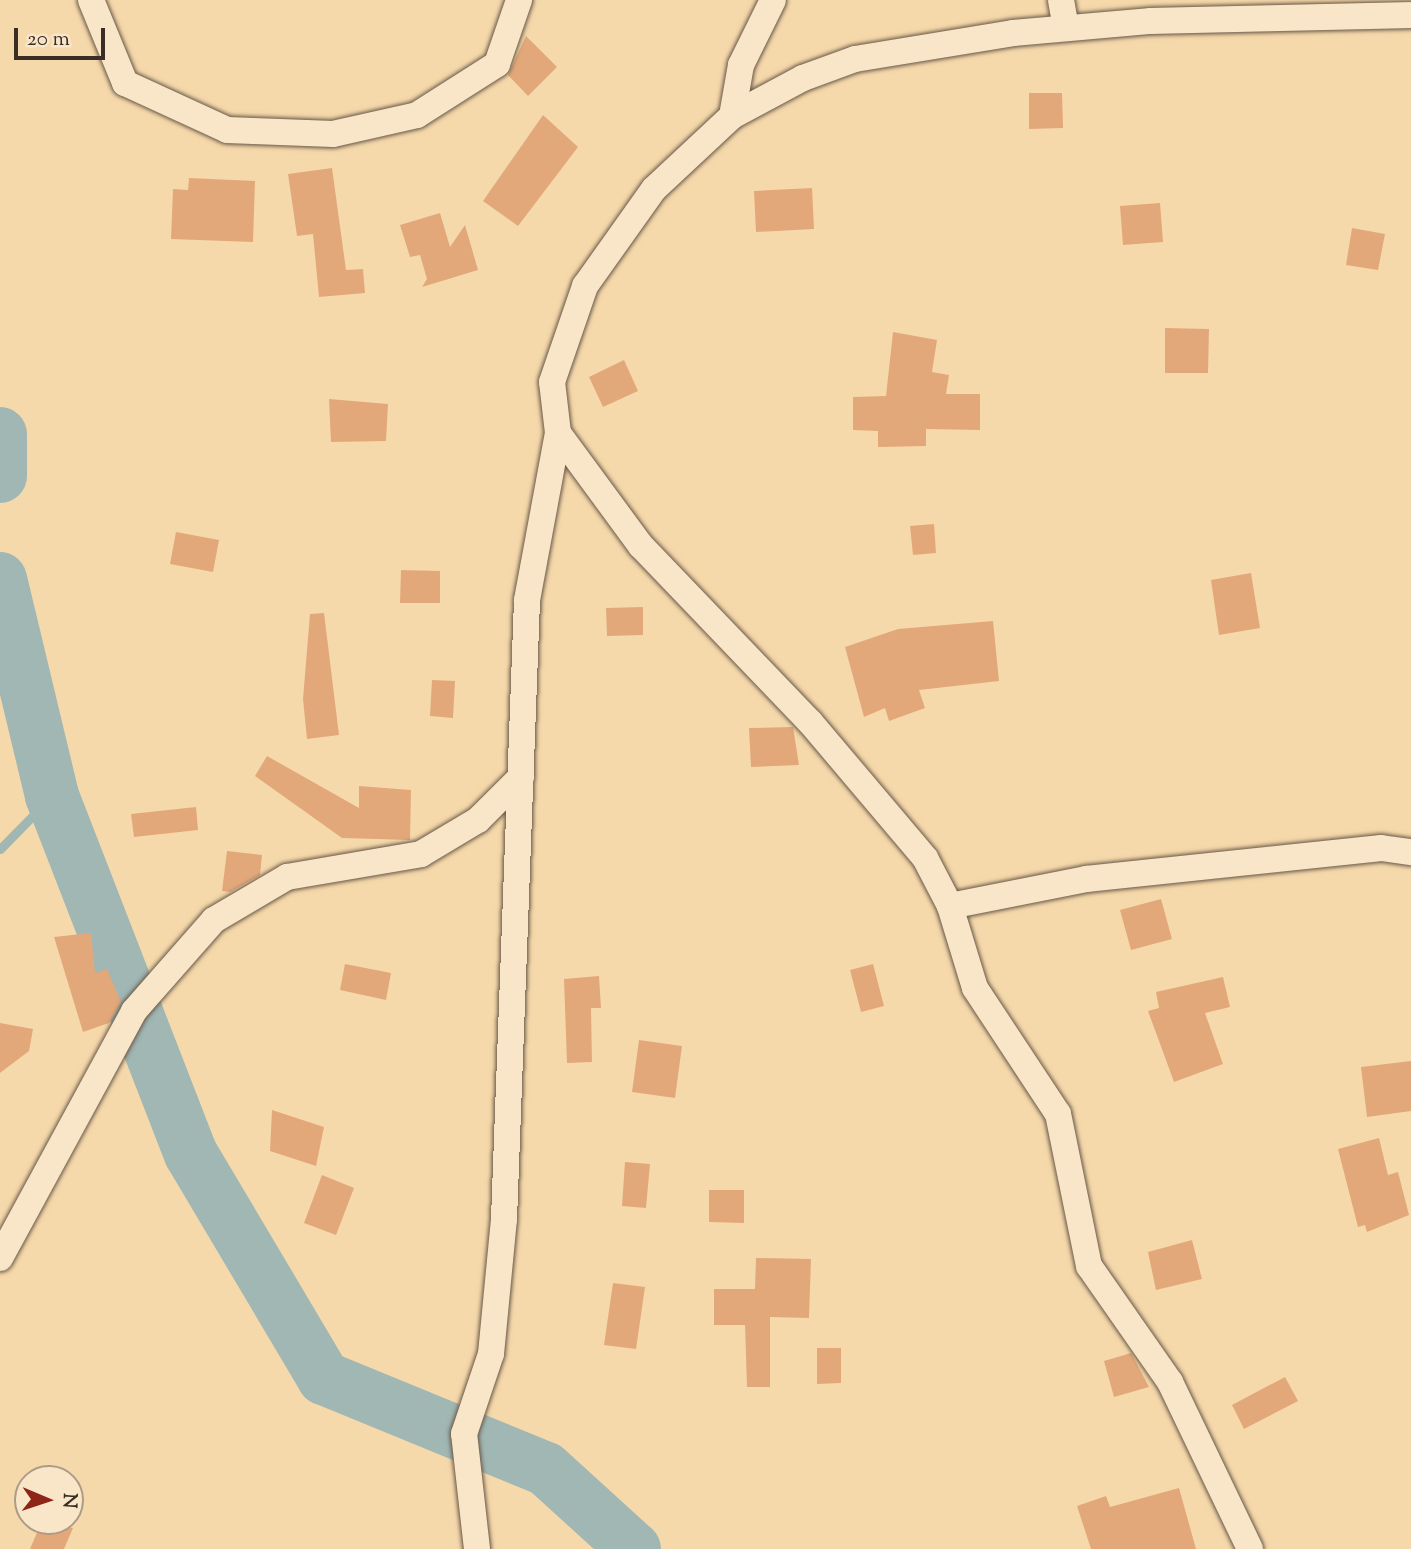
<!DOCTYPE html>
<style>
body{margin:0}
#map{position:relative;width:1411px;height:1549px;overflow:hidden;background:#f6d9ab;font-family:"Sorts Mill Goudy",serif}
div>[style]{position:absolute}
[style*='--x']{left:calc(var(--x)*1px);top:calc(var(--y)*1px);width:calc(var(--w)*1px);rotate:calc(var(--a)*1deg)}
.stream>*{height:9px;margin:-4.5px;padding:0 4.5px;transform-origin:4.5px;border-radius:4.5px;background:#a1b7b4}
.river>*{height:54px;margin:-27px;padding:0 27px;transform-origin:27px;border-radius:27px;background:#a1b7b4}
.building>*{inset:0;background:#e3a87a}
.roads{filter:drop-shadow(0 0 2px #685847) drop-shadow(0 0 2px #685847)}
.minor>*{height:26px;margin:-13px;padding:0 13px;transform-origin:13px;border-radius:13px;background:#f9e6c8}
span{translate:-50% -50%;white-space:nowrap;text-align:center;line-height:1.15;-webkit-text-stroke:7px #f9e6c8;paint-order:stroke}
.north{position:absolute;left:14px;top:1465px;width:70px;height:70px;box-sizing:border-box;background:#f9e6c8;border:2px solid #ac9c87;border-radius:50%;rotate:92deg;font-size:19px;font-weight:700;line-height:28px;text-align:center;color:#392d26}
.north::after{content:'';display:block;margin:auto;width:24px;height:32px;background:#8f2418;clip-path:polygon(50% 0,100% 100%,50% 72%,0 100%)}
.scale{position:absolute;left:14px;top:28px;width:91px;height:32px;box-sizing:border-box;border:4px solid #392d26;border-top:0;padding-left:9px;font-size:21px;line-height:24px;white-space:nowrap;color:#392d26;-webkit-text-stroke:5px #f9e6c8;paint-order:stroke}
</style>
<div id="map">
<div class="stream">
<i style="--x:0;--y:849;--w:74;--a:-45.5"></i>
</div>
<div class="river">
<i style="--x:0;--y:434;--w:42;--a:90"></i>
<i style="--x:0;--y:579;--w:223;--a:76.5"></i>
<i style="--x:52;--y:796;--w:384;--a:68.8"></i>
<i style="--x:191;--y:1154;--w:261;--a:59.3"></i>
<i style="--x:324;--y:1378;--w:240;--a:22.3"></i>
<i style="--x:546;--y:1469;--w:119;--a:42.3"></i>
</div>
<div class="building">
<i style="clip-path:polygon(526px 36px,557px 67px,528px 96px,508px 75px)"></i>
<i style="clip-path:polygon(1029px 93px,1062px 93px,1063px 128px,1029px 129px)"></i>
<i style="clip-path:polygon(543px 115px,578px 147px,518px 226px,483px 201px)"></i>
<i style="clip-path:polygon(332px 168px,346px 270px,363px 269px,365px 293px,319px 297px,313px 234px,297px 236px,288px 174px)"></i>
<i style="clip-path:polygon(189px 178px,255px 181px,253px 242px,171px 239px,173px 189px,188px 190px)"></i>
<i style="clip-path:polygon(812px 188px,814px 229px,756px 232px,754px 191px)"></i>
<i style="clip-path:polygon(1160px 203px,1163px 242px,1123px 245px,1120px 206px)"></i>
<i style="clip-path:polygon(440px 213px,450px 247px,465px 225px,478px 270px,422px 287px,427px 279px,420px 255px,410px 257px,400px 225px)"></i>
<i style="clip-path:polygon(1352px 228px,1385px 234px,1378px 270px,1346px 265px)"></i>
<i style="clip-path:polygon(1165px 328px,1209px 329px,1208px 373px,1165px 373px)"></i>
<i style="clip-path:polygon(893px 332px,937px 340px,932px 372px,949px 375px,946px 394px,980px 394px,980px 430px,926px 429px,926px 446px,878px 447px,878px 431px,853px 430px,853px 397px,886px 396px)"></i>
<i style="clip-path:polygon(624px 360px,638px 391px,603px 407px,589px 377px)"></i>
<i style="clip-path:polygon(329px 399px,388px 404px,386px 441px,331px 442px)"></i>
<i style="clip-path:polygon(934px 524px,936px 553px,913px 555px,910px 526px)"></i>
<i style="clip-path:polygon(176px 532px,219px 540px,213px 572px,170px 564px)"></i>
<i style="clip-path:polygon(401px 570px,440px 571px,440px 603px,400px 603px)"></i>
<i style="clip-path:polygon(1251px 573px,1260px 628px,1219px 635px,1211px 580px)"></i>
<i style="clip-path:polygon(643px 607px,643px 635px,607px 636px,606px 608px)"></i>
<i style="clip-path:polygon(324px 613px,339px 735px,307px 739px,303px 699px,310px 614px)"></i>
<i style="clip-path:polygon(993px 621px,999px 681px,919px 690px,925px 708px,889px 721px,885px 708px,864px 717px,845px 647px,898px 629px)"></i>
<i style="clip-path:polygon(432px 680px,455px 681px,453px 718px,430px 716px)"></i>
<i style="clip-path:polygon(793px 727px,799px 765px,751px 767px,749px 728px)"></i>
<i style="clip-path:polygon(267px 756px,359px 808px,359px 786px,411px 790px,410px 840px,342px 838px,255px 776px)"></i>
<i style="clip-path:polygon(196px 807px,198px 830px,134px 837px,131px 814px)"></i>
<i style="clip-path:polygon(227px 851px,262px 855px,260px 875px,230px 892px,222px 891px)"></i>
<i style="clip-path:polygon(1161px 899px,1172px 939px,1131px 950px,1120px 910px)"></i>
<i style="clip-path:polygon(91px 933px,95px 973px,107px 969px,121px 1002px,109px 1023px,83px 1032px,54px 937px)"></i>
<i style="clip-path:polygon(345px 964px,391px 973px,386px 1000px,340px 990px)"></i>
<i style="clip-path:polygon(873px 964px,884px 1006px,861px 1012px,850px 970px)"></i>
<i style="clip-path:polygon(599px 976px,601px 1008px,591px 1008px,592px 1062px,567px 1063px,564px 979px)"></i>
<i style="clip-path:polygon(1223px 977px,1230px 1007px,1205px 1013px,1223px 1064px,1174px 1082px,1148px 1011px,1159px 1008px,1156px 992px)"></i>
<i style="clip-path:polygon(0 1023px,33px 1029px,29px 1051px,0 1073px)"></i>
<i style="clip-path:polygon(639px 1040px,682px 1046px,675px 1098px,632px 1092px)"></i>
<i style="clip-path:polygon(1411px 1061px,1411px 1111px,1367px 1117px,1361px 1067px)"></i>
<i style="clip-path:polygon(272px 1110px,324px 1127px,316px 1166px,270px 1151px)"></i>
<i style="clip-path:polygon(1379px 1138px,1388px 1175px,1398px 1172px,1409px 1215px,1367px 1232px,1365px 1225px,1358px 1227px,1338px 1149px)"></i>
<i style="clip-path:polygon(625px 1162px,650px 1164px,646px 1208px,622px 1206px)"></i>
<i style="clip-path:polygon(322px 1175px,354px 1188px,336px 1235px,304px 1223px)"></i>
<i style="clip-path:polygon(709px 1190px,744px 1190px,744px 1223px,709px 1222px)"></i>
<i style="clip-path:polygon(1192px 1240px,1202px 1279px,1156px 1290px,1148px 1252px)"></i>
<i style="clip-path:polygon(756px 1258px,811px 1259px,809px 1318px,770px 1317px,770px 1387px,747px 1387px,745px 1325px,714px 1325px,714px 1289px,755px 1289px)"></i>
<i style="clip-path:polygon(613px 1283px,645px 1287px,636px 1349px,604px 1345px)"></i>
<i style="clip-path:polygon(817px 1348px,841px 1348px,841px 1383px,817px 1384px)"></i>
<i style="clip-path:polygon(1131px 1353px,1149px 1387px,1114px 1397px,1104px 1361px)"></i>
<i style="clip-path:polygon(1285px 1377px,1298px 1401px,1244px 1429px,1232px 1405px)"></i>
<i style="clip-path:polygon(1179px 1488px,1196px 1549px,1091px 1549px,1077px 1506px,1106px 1496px,1110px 1507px)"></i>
<i style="clip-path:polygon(42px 1521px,73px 1528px,64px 1549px,30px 1549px)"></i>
</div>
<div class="roads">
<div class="minor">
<i style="--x:91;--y:0;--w:90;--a:67.7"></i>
<i style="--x:125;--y:83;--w:112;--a:24.7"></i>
<i style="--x:227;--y:130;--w:106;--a:2.2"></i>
<i style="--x:333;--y:134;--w:86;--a:-12.7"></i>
<i style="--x:417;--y:115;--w:95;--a:-32.5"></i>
<i style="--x:497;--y:64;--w:68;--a:-71"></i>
<i style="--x:1061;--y:0;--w:28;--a:80"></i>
<i style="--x:732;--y:116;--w:52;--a:-80"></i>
<i style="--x:741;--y:65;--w:72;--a:-63.8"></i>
<i style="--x:950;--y:906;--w:139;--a:-11.2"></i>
<i style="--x:1086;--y:879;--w:297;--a:-6"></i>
<i style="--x:1381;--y:848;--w:30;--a:8"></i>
<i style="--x:0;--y:1258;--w:281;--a:-61.5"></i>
<i style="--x:134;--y:1011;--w:121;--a:-48.7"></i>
<i style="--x:214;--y:920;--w:85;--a:-30.5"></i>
<i style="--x:287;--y:877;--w:136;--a:-9.7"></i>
<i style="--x:421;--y:854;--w:66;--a:-30.8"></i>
<i style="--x:478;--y:820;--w:61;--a:-45"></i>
<i style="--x:477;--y:1549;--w:116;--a:-96.4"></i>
<i style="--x:464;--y:1434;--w:84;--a:-71.4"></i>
<i style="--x:491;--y:1354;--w:136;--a:-84.5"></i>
<i style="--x:504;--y:1219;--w:619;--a:-87.87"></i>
<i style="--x:527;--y:600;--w:170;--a:-79.5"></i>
<i style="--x:1250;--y:1549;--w:185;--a:-115.6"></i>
<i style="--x:1170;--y:1382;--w:141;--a:-124.9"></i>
<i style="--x:1089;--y:1266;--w:155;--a:-101.5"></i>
<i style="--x:1058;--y:1114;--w:151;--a:-123.4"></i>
<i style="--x:975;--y:988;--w:86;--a:-107"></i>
<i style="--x:950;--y:906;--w:54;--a:-117.5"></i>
<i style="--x:925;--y:858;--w:178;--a:-130.2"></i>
<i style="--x:810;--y:722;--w:244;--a:-133.8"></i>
<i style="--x:641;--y:546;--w:140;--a:-126.3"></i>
<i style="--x:558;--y:433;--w:51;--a:-96.7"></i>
<i style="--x:552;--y:382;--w:102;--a:-71"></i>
<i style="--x:585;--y:286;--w:119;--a:-54.6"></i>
<i style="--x:654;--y:189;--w:107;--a:-43.1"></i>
<i style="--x:732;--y:116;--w:81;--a:-28.2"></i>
<i style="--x:803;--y:78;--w:55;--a:-20.1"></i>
<i style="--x:855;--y:59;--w:160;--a:-9.3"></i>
<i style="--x:1013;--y:33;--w:139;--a:-5"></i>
<i style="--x:1151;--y:21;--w:260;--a:-1.3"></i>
</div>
</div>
<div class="north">N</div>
<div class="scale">20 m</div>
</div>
